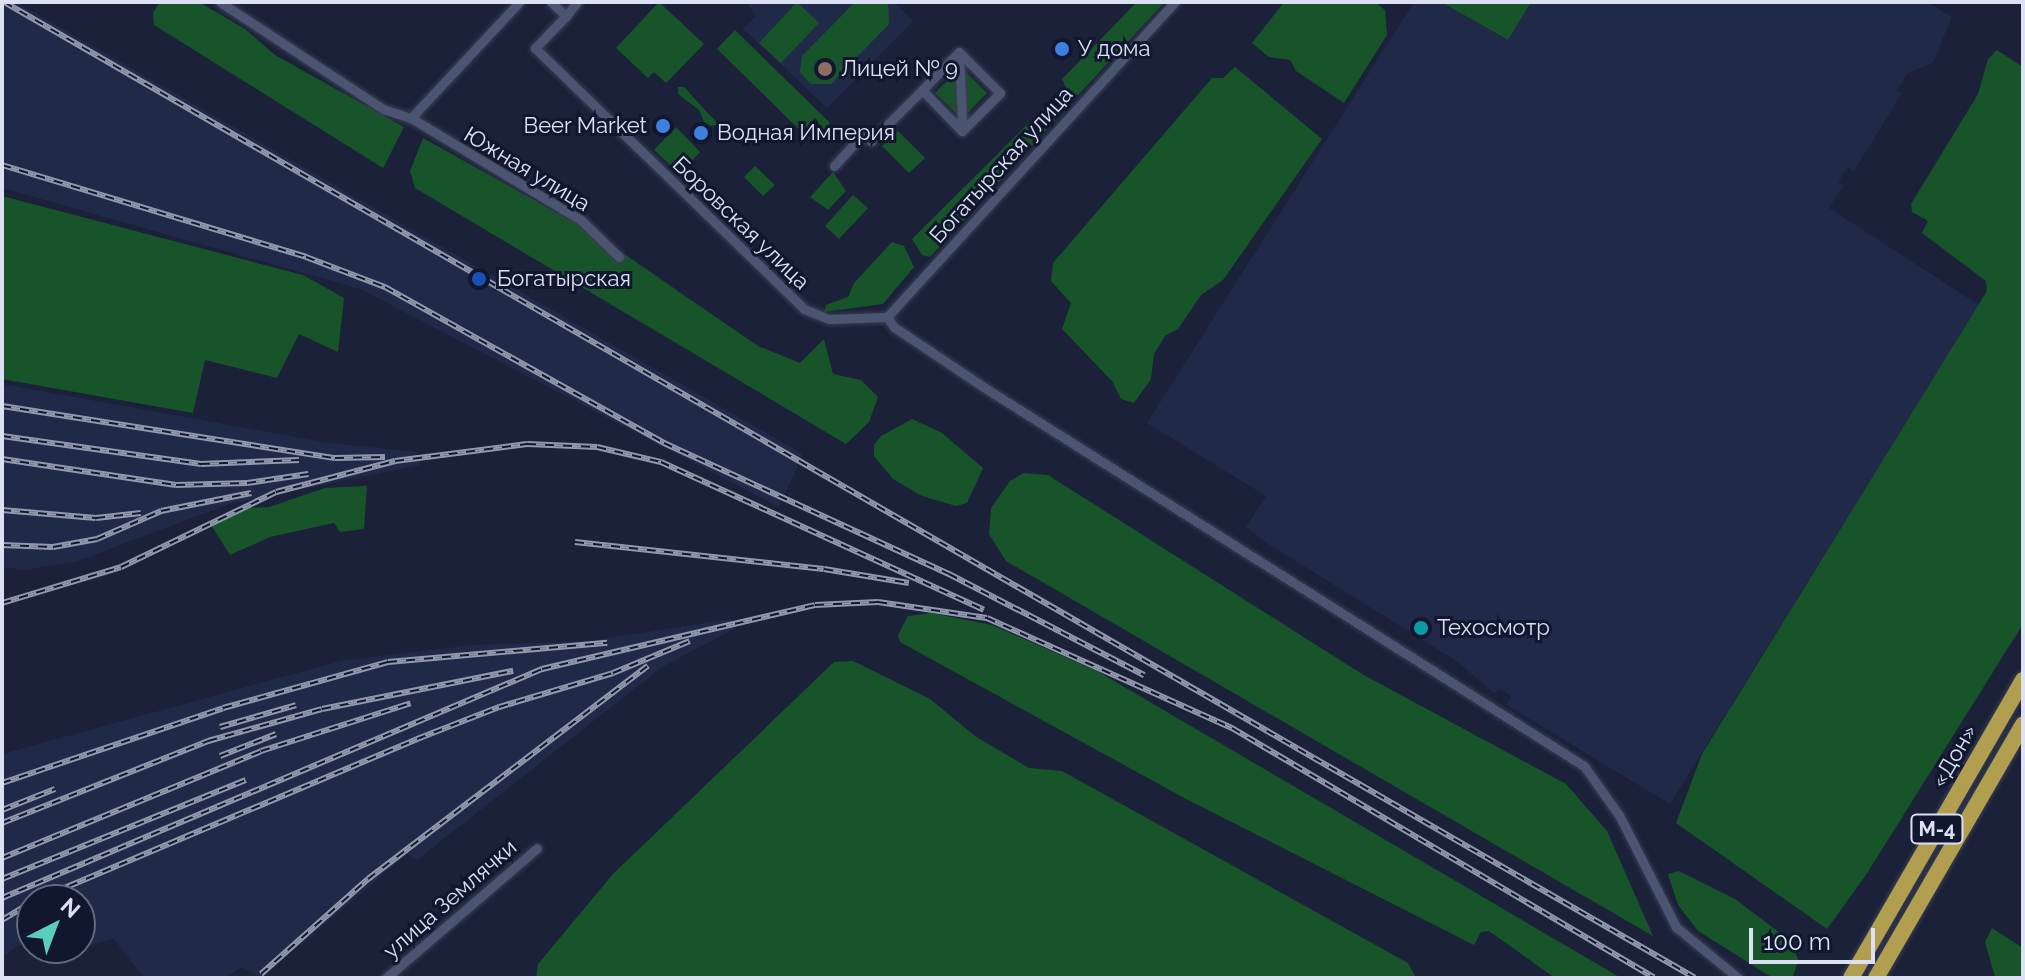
<!DOCTYPE html>
<meta charset="utf-8">
<style>
body{margin:0}
#map{position:relative;width:2025px;height:980px;overflow:hidden;background:#1a2139;font-family:Raleway,sans-serif}
div>[style]{position:absolute}
[style*='--x']{left:calc(var(--x)*1px);top:calc(var(--y)*1px);width:calc(var(--w)*1px);rotate:calc(var(--a)*1deg)}
.built>*{inset:0;background:#202948}
.green>*{inset:0;background:#185429}
.roads{filter:drop-shadow(0 0 2px #393e52) drop-shadow(0 0 2px #393e52)}
.minor>*{height:9px;margin:-4.5px;padding:0 4.5px;transform-origin:4.5px;border-radius:4.5px;background:#4b5470}
.trunk>*{height:16px;margin:-8px;padding:0 8px;transform-origin:8px;border-radius:8px;background:#b29e4f}
.rail>*{height:6px;margin-top:-3px;transform-origin:0;background:repeating-linear-gradient(90deg,#11172f 0 9px,#9299ac 0 18px);box-sizing:border-box;border-block:2px solid #9299ac}
.dots>*{width:22px;height:22px;translate:-50% -50%;box-sizing:border-box;border:4px solid #11172f;border-radius:50%}
span{translate:-50% -50%;white-space:nowrap;text-align:center;line-height:1.15;-webkit-text-stroke:6px #11172f;paint-order:stroke}
.shield-label span{padding:2px 6px;background:#11172f;border:2px solid;border-radius:6px;-webkit-text-stroke-width:0}
.shield-label{font-size:20px;color:#dbe1f2;font-weight:700}
.poi-label{font-size:22px;color:#dbe1f2}
.left{translate:0 -50%;text-align:left}
.right{translate:-100% -50%;text-align:right}
.street-label{font-size:22px;color:#dbe1f2}
.frame{position:absolute;inset:0;border:4px solid #dbe1f2;pointer-events:none}
.north{position:absolute;left:16px;top:884px;width:80px;height:80px;box-sizing:border-box;background:#11172f;border:2px solid #62687d;border-radius:50%;rotate:42deg;font-size:22px;font-weight:700;line-height:32px;text-align:center;color:#dbe1f2}
.north::after{content:'';display:block;margin:auto;width:28px;height:36px;background:#5acebd;clip-path:polygon(50% 0,100% 100%,50% 72%,0 100%)}
.scale{position:absolute;left:1749px;top:928px;width:126px;height:36px;box-sizing:border-box;border:4px solid #dbe1f2;border-top:0;padding-left:10px;font-size:24px;line-height:28px;white-space:nowrap;color:#dbe1f2;-webkit-text-stroke:6px #11172f;paint-order:stroke}
</style>
<div id="map">
<div class="built">
<i style="clip-path:polygon(2px 2px,16px 2px,803px 454px,779px 507px,360px 289px,2px 188px)"></i>
<i style="clip-path:polygon(746px 2px,894px 2px,913px 21px,827px 108px,743px 29px,756px 16px)"></i>
<i style="clip-path:polygon(1414px 2px,1441px 2px,1507px 40px,1531px 2px,1927px 2px,1952px 17px,1933px 63px,1908px 73px,1897px 90px,1902px 93px,1854px 171px,1848px 167px,1838px 182px,1843px 186px,1829px 208px,1979px 305px,1670px 804px,1506px 705px,1511px 696px,1501px 689px,1494px 693px,1455px 660px,1270px 545px,1246px 527px,1266px 496px,1147px 423px)"></i>
<i style="clip-path:polygon(2px 384px,329px 443px,417px 452px,420px 465px,229px 504px,78px 561px,25px 570px,2px 567px)"></i>
<i style="clip-path:polygon(731px 619px,734px 629px,662px 667px,417px 860px,407px 854px,261px 978px,242px 967px,225px 978px,144px 978px,113px 938px,90px 946px,80px 932px,80px 900px,32px 900px,32px 938px,2px 956px,2px 754px,341px 661px,473px 645px,589px 641px)"></i>
</div>
<div class="green">
<i style="clip-path:polygon(160px 2px,199px 2px,245px 29px,275px 55px,404px 127px,383px 168px,154px 25px,153px 13px)"></i>
<i style="clip-path:polygon(659px 2px,704px 44px,666px 83px,654px 72px,648px 78px,616px 48px)"></i>
<i style="clip-path:polygon(797px 2px,819px 23px,781px 63px,759px 43px)"></i>
<i style="clip-path:polygon(855px 2px,888px 2px,889px 24px,831px 84px,810px 84px,800px 72px,802px 56px)"></i>
<i style="clip-path:polygon(1137px 2px,1165px 2px,1078px 95px,1070px 96px,1062px 79px)"></i>
<i style="clip-path:polygon(1284px 2px,1375px 2px,1385px 10px,1387px 35px,1344px 103px,1296px 71px,1290px 60px,1269px 57px,1252px 43px)"></i>
<i style="clip-path:polygon(1441px 2px,1531px 2px,1508px 40px)"></i>
<i style="clip-path:polygon(735px 30px,830px 123px,812px 142px,717px 49px)"></i>
<i style="clip-path:polygon(1997px 50px,2023px 67px,2023px 624px,1866px 875px,1827px 929px,1676px 823px,1702px 754px,1987px 291px,1986px 281px,1922px 233px,1928px 221px,1912px 212px,1911px 204px,1978px 94px,1988px 59px)"></i>
<i style="clip-path:polygon(961px 67px,987px 93px,962px 119px,935px 93px)"></i>
<i style="clip-path:polygon(1235px 67px,1322px 139px,1223px 280px,1201px 295px,1178px 329px,1165px 336px,1154px 354px,1151px 379px,1134px 403px,1121px 399px,1112px 381px,1062px 329px,1071px 303px,1051px 281px,1053px 263px,1212px 78px,1223px 78px)"></i>
<i style="clip-path:polygon(678px 87px,684px 87px,719px 125px,706px 126px,699px 110px,678px 94px)"></i>
<i style="clip-path:polygon(1050px 102px,1061px 114px,930px 257px,922px 255px,912px 239px)"></i>
<i style="clip-path:polygon(676px 127px,700px 152px,680px 174px,654px 150px)"></i>
<i style="clip-path:polygon(898px 131px,925px 158px,909px 173px,882px 146px)"></i>
<i style="clip-path:polygon(423px 138px,595px 234px,758px 346px,800px 363px,824px 339px,833px 374px,861px 380px,878px 397px,869px 422px,846px 444px,415px 188px,410px 171px)"></i>
<i style="clip-path:polygon(755px 166px,775px 185px,763px 196px,744px 177px)"></i>
<i style="clip-path:polygon(833px 172px,846px 191px,828px 210px,810px 197px)"></i>
<i style="clip-path:polygon(853px 195px,868px 208px,839px 239px,825px 226px)"></i>
<i style="clip-path:polygon(2px 196px,303px 275px,344px 298px,338px 352px,299px 334px,277px 378px,205px 360px,193px 413px,2px 379px)"></i>
<i style="clip-path:polygon(892px 242px,904px 246px,914px 267px,883px 304px,824px 312px,826px 305px,848px 297px,854px 283px)"></i>
<i style="clip-path:polygon(912px 419px,942px 433px,983px 468px,967px 503px,956px 506px,922px 496px,893px 479px,874px 456px,874px 445px,881px 436px)"></i>
<i style="clip-path:polygon(1024px 473px,1048px 475px,1362px 674px,1566px 784px,1607px 831px,1653px 936px,1006px 561px,989px 534px,991px 508px,1010px 481px)"></i>
<i style="clip-path:polygon(367px 486px,364px 529px,340px 532px,334px 523px,270px 537px,230px 555px,211px 525px,247px 508px,269px 507px,325px 488px)"></i>
<i style="clip-path:polygon(931px 613px,992px 625px,1097px 671px,1621px 978px,1555px 978px,1489px 931px,1481px 932px,1474px 945px,1186px 799px,900px 642px,898px 635px,908px 616px)"></i>
<i style="clip-path:polygon(853px 661px,930px 699px,975px 736px,1029px 768px,1062px 771px,1408px 963px,1416px 978px,536px 978px,538px 964px,613px 874px,834px 662px)"></i>
<i style="clip-path:polygon(1679px 871px,1735px 899px,1792px 942px,1798px 960px,1793px 977px,1773px 978px,1698px 931px,1678px 905px,1668px 874px)"></i>
<i style="clip-path:polygon(1992px 928px,2023px 948px,2023px 978px,1995px 977px,1985px 942px)"></i>
</div>
<div class="roads">
<div class="minor">
<i style="--x:220;--y:2;--w:195;--a:33.3"></i>
<i style="--x:383;--y:109;--w:29;--a:18"></i>
<i style="--x:411;--y:118;--w:198;--a:31"></i>
<i style="--x:581;--y:220;--w:53;--a:44.2"></i>
<i style="--x:551;--y:2;--w:21;--a:43"></i>
<i style="--x:566;--y:16;--w:45;--a:134.1"></i>
<i style="--x:535;--y:48;--w:375;--a:44.1"></i>
<i style="--x:804;--y:309;--w:27;--a:22"></i>
<i style="--x:829;--y:319;--w:58;--a:-2"></i>
<i style="--x:566;--y:16;--w:18;--a:-52"></i>
<i style="--x:411;--y:118;--w:158;--a:-47"></i>
<i style="--x:956;--y:125;--w:8;--a:-45"></i>
<i style="--x:962;--y:119;--w:67;--a:-92.6"></i>
<i style="--x:834;--y:166;--w:43;--a:-47.8"></i>
<i style="--x:863;--y:134;--w:11;--a:41"></i>
<i style="--x:871;--y:141;--w:72;--a:-45"></i>
<i style="--x:922;--y:90;--w:53;--a:-45.8"></i>
<i style="--x:959;--y:52;--w:58;--a:45"></i>
<i style="--x:1000;--y:93;--w:54;--a:135"></i>
<i style="--x:962;--y:131;--w:57;--a:-134.3"></i>
<i style="--x:887;--y:317;--w:12;--a:55"></i>
<i style="--x:894;--y:327;--w:106;--a:33.8"></i>
<i style="--x:982;--y:386;--w:712;--a:32.26"></i>
<i style="--x:1584;--y:766;--w:60;--a:54.5"></i>
<i style="--x:1619;--y:815;--w:126;--a:63"></i>
<i style="--x:1676;--y:927;--w:80;--a:39.4"></i>
<i style="--x:887;--y:317;--w:427;--a:-47.6"></i>
<i style="--x:386;--y:978;--w:199;--a:-40.7"></i>
</div>
<div class="trunk">
<i style="--x:1851;--y:978;--w:344;--a:-60"></i>
<i style="--x:1876;--y:978;--w:293;--a:-59.9"></i>
</div>
</div>
<div class="rail">
<i style="--x:4;--y:2;--w:1952;--a:29.99"></i>
<i style="--x:2;--y:165;--w:318;--a:16.8"></i>
<i style="--x:306;--y:257;--w:85;--a:20.8"></i>
<i style="--x:385;--y:287;--w:320;--a:29.2"></i>
<i style="--x:664;--y:443;--w:314;--a:24.7"></i>
<i style="--x:949;--y:574;--w:220;--a:27.4"></i>
<i style="--x:2;--y:406;--w:337;--a:8.9"></i>
<i style="--x:335;--y:458;--w:50;--a:-1.1"></i>
<i style="--x:2;--y:436;--w:201;--a:8"></i>
<i style="--x:201;--y:464;--w:98;--a:-2.3"></i>
<i style="--x:2;--y:459;--w:176;--a:8.5"></i>
<i style="--x:176;--y:485;--w:71;--a:-1.6"></i>
<i style="--x:247;--y:483;--w:62;--a:-8.4"></i>
<i style="--x:2;--y:510;--w:94;--a:4.9"></i>
<i style="--x:96;--y:518;--w:45;--a:-6.3"></i>
<i style="--x:575;--y:542;--w:250;--a:6.2"></i>
<i style="--x:824;--y:569;--w:86;--a:9.4"></i>
<i style="--x:2;--y:545;--w:51;--a:2.2"></i>
<i style="--x:53;--y:547;--w:45;--a:-10.3"></i>
<i style="--x:97;--y:539;--w:70;--a:-23.6"></i>
<i style="--x:161;--y:511;--w:92;--a:-11.3"></i>
<i style="--x:2;--y:603;--w:124;--a:-16.8"></i>
<i style="--x:121;--y:567;--w:172;--a:-25.8"></i>
<i style="--x:276;--y:492;--w:123;--a:-14.6"></i>
<i style="--x:395;--y:461;--w:133;--a:-7.3"></i>
<i style="--x:527;--y:444;--w:70;--a:2.5"></i>
<i style="--x:597;--y:447;--w:66;--a:13.2"></i>
<i style="--x:661;--y:462;--w:355;--a:24.6"></i>
<i style="--x:220;--y:727;--w:79;--a:-16.1"></i>
<i style="--x:220;--y:756;--w:60;--a:-21.4"></i>
<i style="--x:2;--y:783;--w:233;--a:-18.7"></i>
<i style="--x:223;--y:708;--w:171;--a:-15.6"></i>
<i style="--x:388;--y:662;--w:220;--a:-5"></i>
<i style="--x:2;--y:810;--w:57;--a:-21.6"></i>
<i style="--x:2;--y:823;--w:222;--a:-21.7"></i>
<i style="--x:208;--y:741;--w:118;--a:-15.7"></i>
<i style="--x:322;--y:709;--w:195;--a:-11.3"></i>
<i style="--x:2;--y:858;--w:280;--a:-22.4"></i>
<i style="--x:261;--y:751;--w:157;--a:-17.7"></i>
<i style="--x:2;--y:879;--w:263;--a:-22.1"></i>
<i style="--x:2;--y:898;--w:587;--a:-22.98"></i>
<i style="--x:542;--y:669;--w:280;--a:-13.2"></i>
<i style="--x:815;--y:605;--w:63;--a:-2.7"></i>
<i style="--x:878;--y:602;--w:110;--a:8.4"></i>
<i style="--x:987;--y:618;--w:269;--a:24.2"></i>
<i style="--x:1232;--y:728;--w:490;--a:30.6"></i>
<i style="--x:36;--y:900;--w:414;--a:-22.9"></i>
<i style="--x:417;--y:739;--w:88;--a:-21.3"></i>
<i style="--x:499;--y:707;--w:119;--a:-16.6"></i>
<i style="--x:613;--y:673;--w:83;--a:-22.6"></i>
<i style="--x:2;--y:920;--w:35;--a:-31"></i>
<i style="--x:261;--y:974;--w:143;--a:-41.6"></i>
<i style="--x:368;--y:879;--w:352;--a:-37.3"></i>
</div>
<div class="dots">
<i style="left:1062px;top:49px;background:#3f7fe0"></i>
<i style="left:825px;top:69px;background:#8d6e63"></i>
<i style="left:663px;top:126px;background:#3f7fe0"></i>
<i style="left:701px;top:133px;background:#3f7fe0"></i>
<i style="left:479px;top:279px;background:#1a4fb4"></i>
<i style="left:1421px;top:628px;background:#0f9aa8"></i>
</div>
<div class="shield-label">
<span style="left:1937px;top:829px">М-4</span>
</div>
<div class="poi-label">
<span class="left" style="left:1078px;top:49px">У дома</span>
<span class="left" style="left:841px;top:69px">Лицей № 9</span>
<span class="right" style="left:647px;top:126px">Beer Market</span>
<span class="left" style="left:717px;top:133px">Водная Империя</span>
<span class="left" style="left:497px;top:279px">Богатырская</span>
<span class="left" style="left:1437px;top:628px">Техосмотр</span>
</div>
<div class="street-label">
<span style="left:1001px;top:165px;rotate:-48deg">Богатырская улица</span>
<span style="left:527px;top:169px;rotate:31deg">Южная улица</span>
<span style="left:741px;top:223px;rotate:44deg">Боровская улица</span>
<span style="left:1954px;top:756px;rotate:-60deg">«Дон»</span>
<span style="left:450px;top:899px;rotate:-41deg">улица Землячки</span>
</div>
<div class="frame"></div>
<div class="north">N</div>
<div class="scale">100 m</div>
</div>
